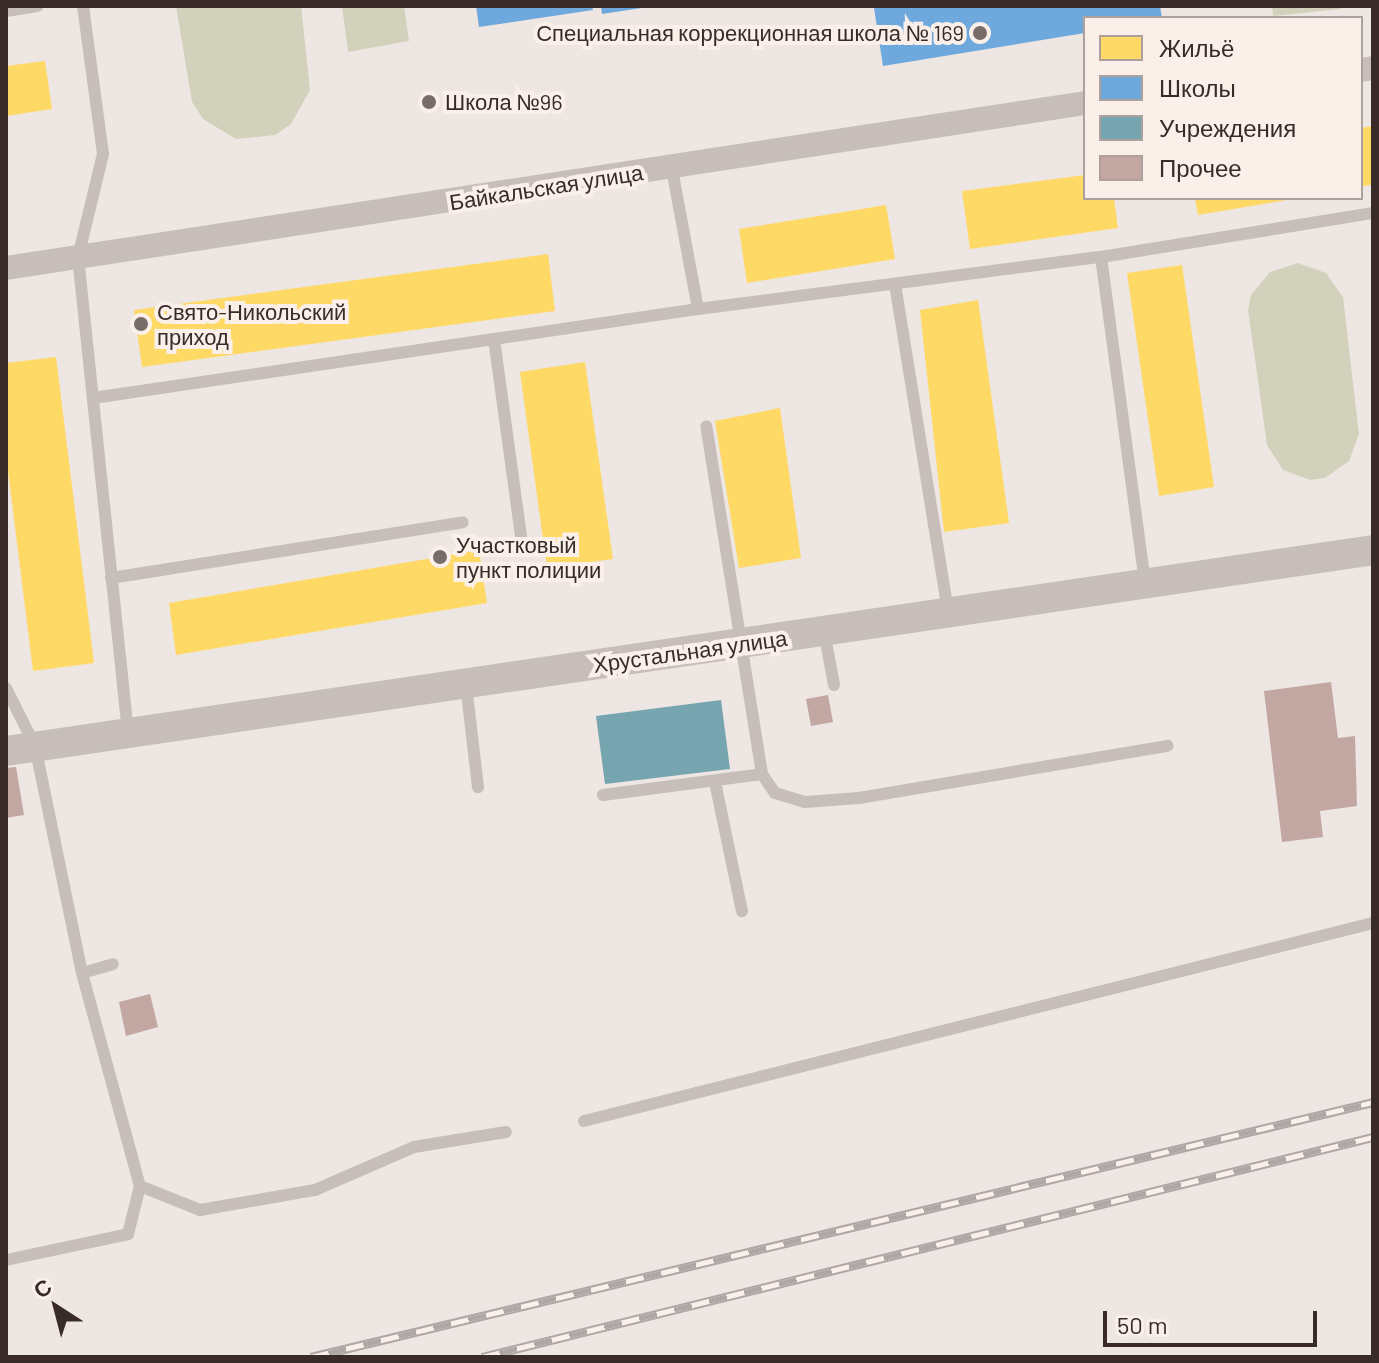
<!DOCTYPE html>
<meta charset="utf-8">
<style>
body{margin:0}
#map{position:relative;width:1379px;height:1363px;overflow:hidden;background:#eee6e2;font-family:Barlow,sans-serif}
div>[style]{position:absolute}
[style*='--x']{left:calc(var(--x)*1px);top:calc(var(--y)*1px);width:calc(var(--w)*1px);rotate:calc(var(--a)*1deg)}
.green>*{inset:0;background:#d2d2bc}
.homes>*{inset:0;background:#ffd966}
.schools>*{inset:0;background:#6fa8dc}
.public>*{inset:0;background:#76a5af}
.building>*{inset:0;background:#c2a7a3}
.service>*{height:12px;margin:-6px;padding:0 6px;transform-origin:6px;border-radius:6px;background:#c7beba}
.minor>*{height:24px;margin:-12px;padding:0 12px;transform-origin:12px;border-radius:12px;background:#c7beba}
.tertiary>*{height:30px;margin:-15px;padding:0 15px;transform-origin:15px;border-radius:15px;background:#c7beba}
.rail>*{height:9px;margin-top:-4.5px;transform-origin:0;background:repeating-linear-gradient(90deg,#faf0e9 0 18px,#aea7a5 0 36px);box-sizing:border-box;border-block:2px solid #aea7a5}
.dots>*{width:22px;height:22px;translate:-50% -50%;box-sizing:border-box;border:4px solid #faf0e9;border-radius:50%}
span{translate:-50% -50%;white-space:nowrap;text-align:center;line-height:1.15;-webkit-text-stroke:8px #faf0e9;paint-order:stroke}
.poi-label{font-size:22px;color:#382b28}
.right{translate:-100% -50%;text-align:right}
.left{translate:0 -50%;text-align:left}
.street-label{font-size:22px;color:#382b28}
.frame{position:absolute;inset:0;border:8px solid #382b28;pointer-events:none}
.legend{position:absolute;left:1083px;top:16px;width:280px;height:184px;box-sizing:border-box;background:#faf0e9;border:2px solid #aca19c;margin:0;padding:10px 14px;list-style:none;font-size:24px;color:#382b28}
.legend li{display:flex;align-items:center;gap:16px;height:40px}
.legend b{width:40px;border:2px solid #aca19c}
.north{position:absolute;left:16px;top:1267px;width:80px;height:80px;-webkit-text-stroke:6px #faf0e9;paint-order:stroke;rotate:324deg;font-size:22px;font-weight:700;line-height:32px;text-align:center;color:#382b28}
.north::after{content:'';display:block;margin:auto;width:28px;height:36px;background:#382b28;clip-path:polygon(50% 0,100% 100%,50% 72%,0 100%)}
.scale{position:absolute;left:1103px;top:1311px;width:214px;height:36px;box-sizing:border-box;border:4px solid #382b28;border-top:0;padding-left:10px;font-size:24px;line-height:28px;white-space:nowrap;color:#382b28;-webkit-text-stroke:6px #faf0e9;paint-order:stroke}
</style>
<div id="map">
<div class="green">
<i style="clip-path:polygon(176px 6px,301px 6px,310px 90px,291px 124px,275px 135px,236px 139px,203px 119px,192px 102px)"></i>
<i style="clip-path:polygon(342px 6px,404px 6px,409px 41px,348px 52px)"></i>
<i style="clip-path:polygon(1272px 6px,1340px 6px,1341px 9px,1273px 16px)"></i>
<i style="clip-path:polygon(1298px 263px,1326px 273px,1343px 297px,1359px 434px,1349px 461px,1325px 478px,1310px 480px,1283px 470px,1267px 445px,1248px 310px,1251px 295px,1270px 272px)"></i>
</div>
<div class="homes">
<i style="clip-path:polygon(45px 61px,52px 109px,6px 116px,6px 66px)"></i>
<i style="clip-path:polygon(1373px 126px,1373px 184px,1361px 187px,1361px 128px)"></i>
<i style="clip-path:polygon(1085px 175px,1085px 198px,1114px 198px,1118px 228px,970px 249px,962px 191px)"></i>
<i style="clip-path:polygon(1195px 198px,1287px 198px,1287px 200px,1198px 215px)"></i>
<i style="clip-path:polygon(886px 205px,895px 259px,747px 283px,739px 229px)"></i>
<i style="clip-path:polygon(548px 254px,555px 311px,142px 367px,134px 310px)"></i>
<i style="clip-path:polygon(1182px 265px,1214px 487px,1159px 496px,1127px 273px)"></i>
<i style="clip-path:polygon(978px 300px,1009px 523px,944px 532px,920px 310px)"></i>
<i style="clip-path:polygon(56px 357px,94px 663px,33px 671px,6px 455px,6px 363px)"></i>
<i style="clip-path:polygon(585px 362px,613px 559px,547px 568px,520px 372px)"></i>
<i style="clip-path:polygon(780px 408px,801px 558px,739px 568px,715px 421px)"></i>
<i style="clip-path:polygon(479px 550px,487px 603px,176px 655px,169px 603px)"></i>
</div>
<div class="schools">
<i style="clip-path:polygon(476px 6px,592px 6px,593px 10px,479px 27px)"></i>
<i style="clip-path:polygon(601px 6px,642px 6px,642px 8px,602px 14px)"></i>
<i style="clip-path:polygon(1160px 6px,1162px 18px,1085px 18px,1085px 33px,883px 66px,874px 8px)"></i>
</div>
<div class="public">
<i style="clip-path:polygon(721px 700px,730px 769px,605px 784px,596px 716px)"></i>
</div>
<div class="building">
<i style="clip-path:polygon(1331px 682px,1338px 738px,1355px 736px,1357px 806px,1320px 811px,1323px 837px,1282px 842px,1264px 691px)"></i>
<i style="clip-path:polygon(828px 695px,833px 722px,811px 726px,806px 699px)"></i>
<i style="clip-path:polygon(16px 767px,24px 815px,6px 818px,6px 768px)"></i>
<i style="clip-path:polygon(150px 994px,158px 1027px,126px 1036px,119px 1002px)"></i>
</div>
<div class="service">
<i style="--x:83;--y:6;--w:149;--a:82.3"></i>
<i style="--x:103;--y:154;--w:106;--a:103.6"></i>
<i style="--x:78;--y:257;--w:479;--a:84"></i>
<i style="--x:6;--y:11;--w:32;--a:-9"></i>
<i style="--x:672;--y:169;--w:142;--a:79.5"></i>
<i style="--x:1101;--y:257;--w:329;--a:82.3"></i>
<i style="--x:895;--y:284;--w:332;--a:80.8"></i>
<i style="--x:494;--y:339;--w:214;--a:82.2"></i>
<i style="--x:93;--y:398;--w:612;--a:-8.37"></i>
<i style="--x:698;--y:309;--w:406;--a:-7.4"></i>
<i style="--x:1101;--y:257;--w:276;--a:-9.2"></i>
<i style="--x:111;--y:578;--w:356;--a:-9"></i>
<i style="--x:824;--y:631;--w:55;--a:79.5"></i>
<i style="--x:466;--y:685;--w:103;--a:83.3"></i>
<i style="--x:6;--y:688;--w:65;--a:63.4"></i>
<i style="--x:35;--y:746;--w:232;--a:78.3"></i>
<i style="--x:82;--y:973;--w:221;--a:74.8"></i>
<i style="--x:140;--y:1186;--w:65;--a:21.8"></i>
<i style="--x:200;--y:1210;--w:117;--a:-9.9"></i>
<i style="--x:315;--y:1190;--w:108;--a:-23.5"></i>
<i style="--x:414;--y:1147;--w:93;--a:-9.3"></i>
<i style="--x:762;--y:774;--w:23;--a:56"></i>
<i style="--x:775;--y:793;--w:31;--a:17"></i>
<i style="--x:805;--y:802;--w:54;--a:-4.2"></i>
<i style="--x:859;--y:798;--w:313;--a:-9.6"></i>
<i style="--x:715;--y:782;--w:132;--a:78.2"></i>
<i style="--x:603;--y:795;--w:160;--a:-7.5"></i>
<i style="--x:762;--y:774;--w:352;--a:-99.1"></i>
<i style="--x:82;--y:973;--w:32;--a:-16"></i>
<i style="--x:584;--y:1121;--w:813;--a:-14.09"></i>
<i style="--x:6;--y:1260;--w:125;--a:-12"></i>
<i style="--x:128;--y:1234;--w:49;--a:-76"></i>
</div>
<div class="minor">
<i style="--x:1361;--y:70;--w:12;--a:-9"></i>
<i style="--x:6;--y:268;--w:1092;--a:-8.69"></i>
</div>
<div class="tertiary">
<i style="--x:6;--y:751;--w:1382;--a:-8.36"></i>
</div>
<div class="rail">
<i style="--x:311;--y:1357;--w:1092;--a:-13.5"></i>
<i style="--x:482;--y:1357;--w:918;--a:-13.87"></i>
</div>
<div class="dots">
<i style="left:980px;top:33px;background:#786c69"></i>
<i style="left:429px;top:102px;background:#786c69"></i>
<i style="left:141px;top:324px;background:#786c69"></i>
<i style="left:440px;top:557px;background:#786c69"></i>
</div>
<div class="poi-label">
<span class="right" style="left:964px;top:33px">Специальная коррекционная школа № 169</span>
<span class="left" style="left:445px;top:102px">Школа №96</span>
<span class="left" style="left:157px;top:324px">Свято-Никольский<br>приход</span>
<span class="left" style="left:456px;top:557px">Участковый<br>пункт полиции</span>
</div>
<div class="street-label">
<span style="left:546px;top:187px;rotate:-9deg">Байкальская улица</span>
<span style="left:690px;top:651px;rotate:-8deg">Хрустальная улица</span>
</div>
<div class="frame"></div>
<ul class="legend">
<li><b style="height:22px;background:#ffd966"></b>Жильё</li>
<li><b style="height:22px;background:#6fa8dc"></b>Школы</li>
<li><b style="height:22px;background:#76a5af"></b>Учреждения</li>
<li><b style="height:22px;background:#c2a7a3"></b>Прочее</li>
</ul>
<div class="north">С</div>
<div class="scale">50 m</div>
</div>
